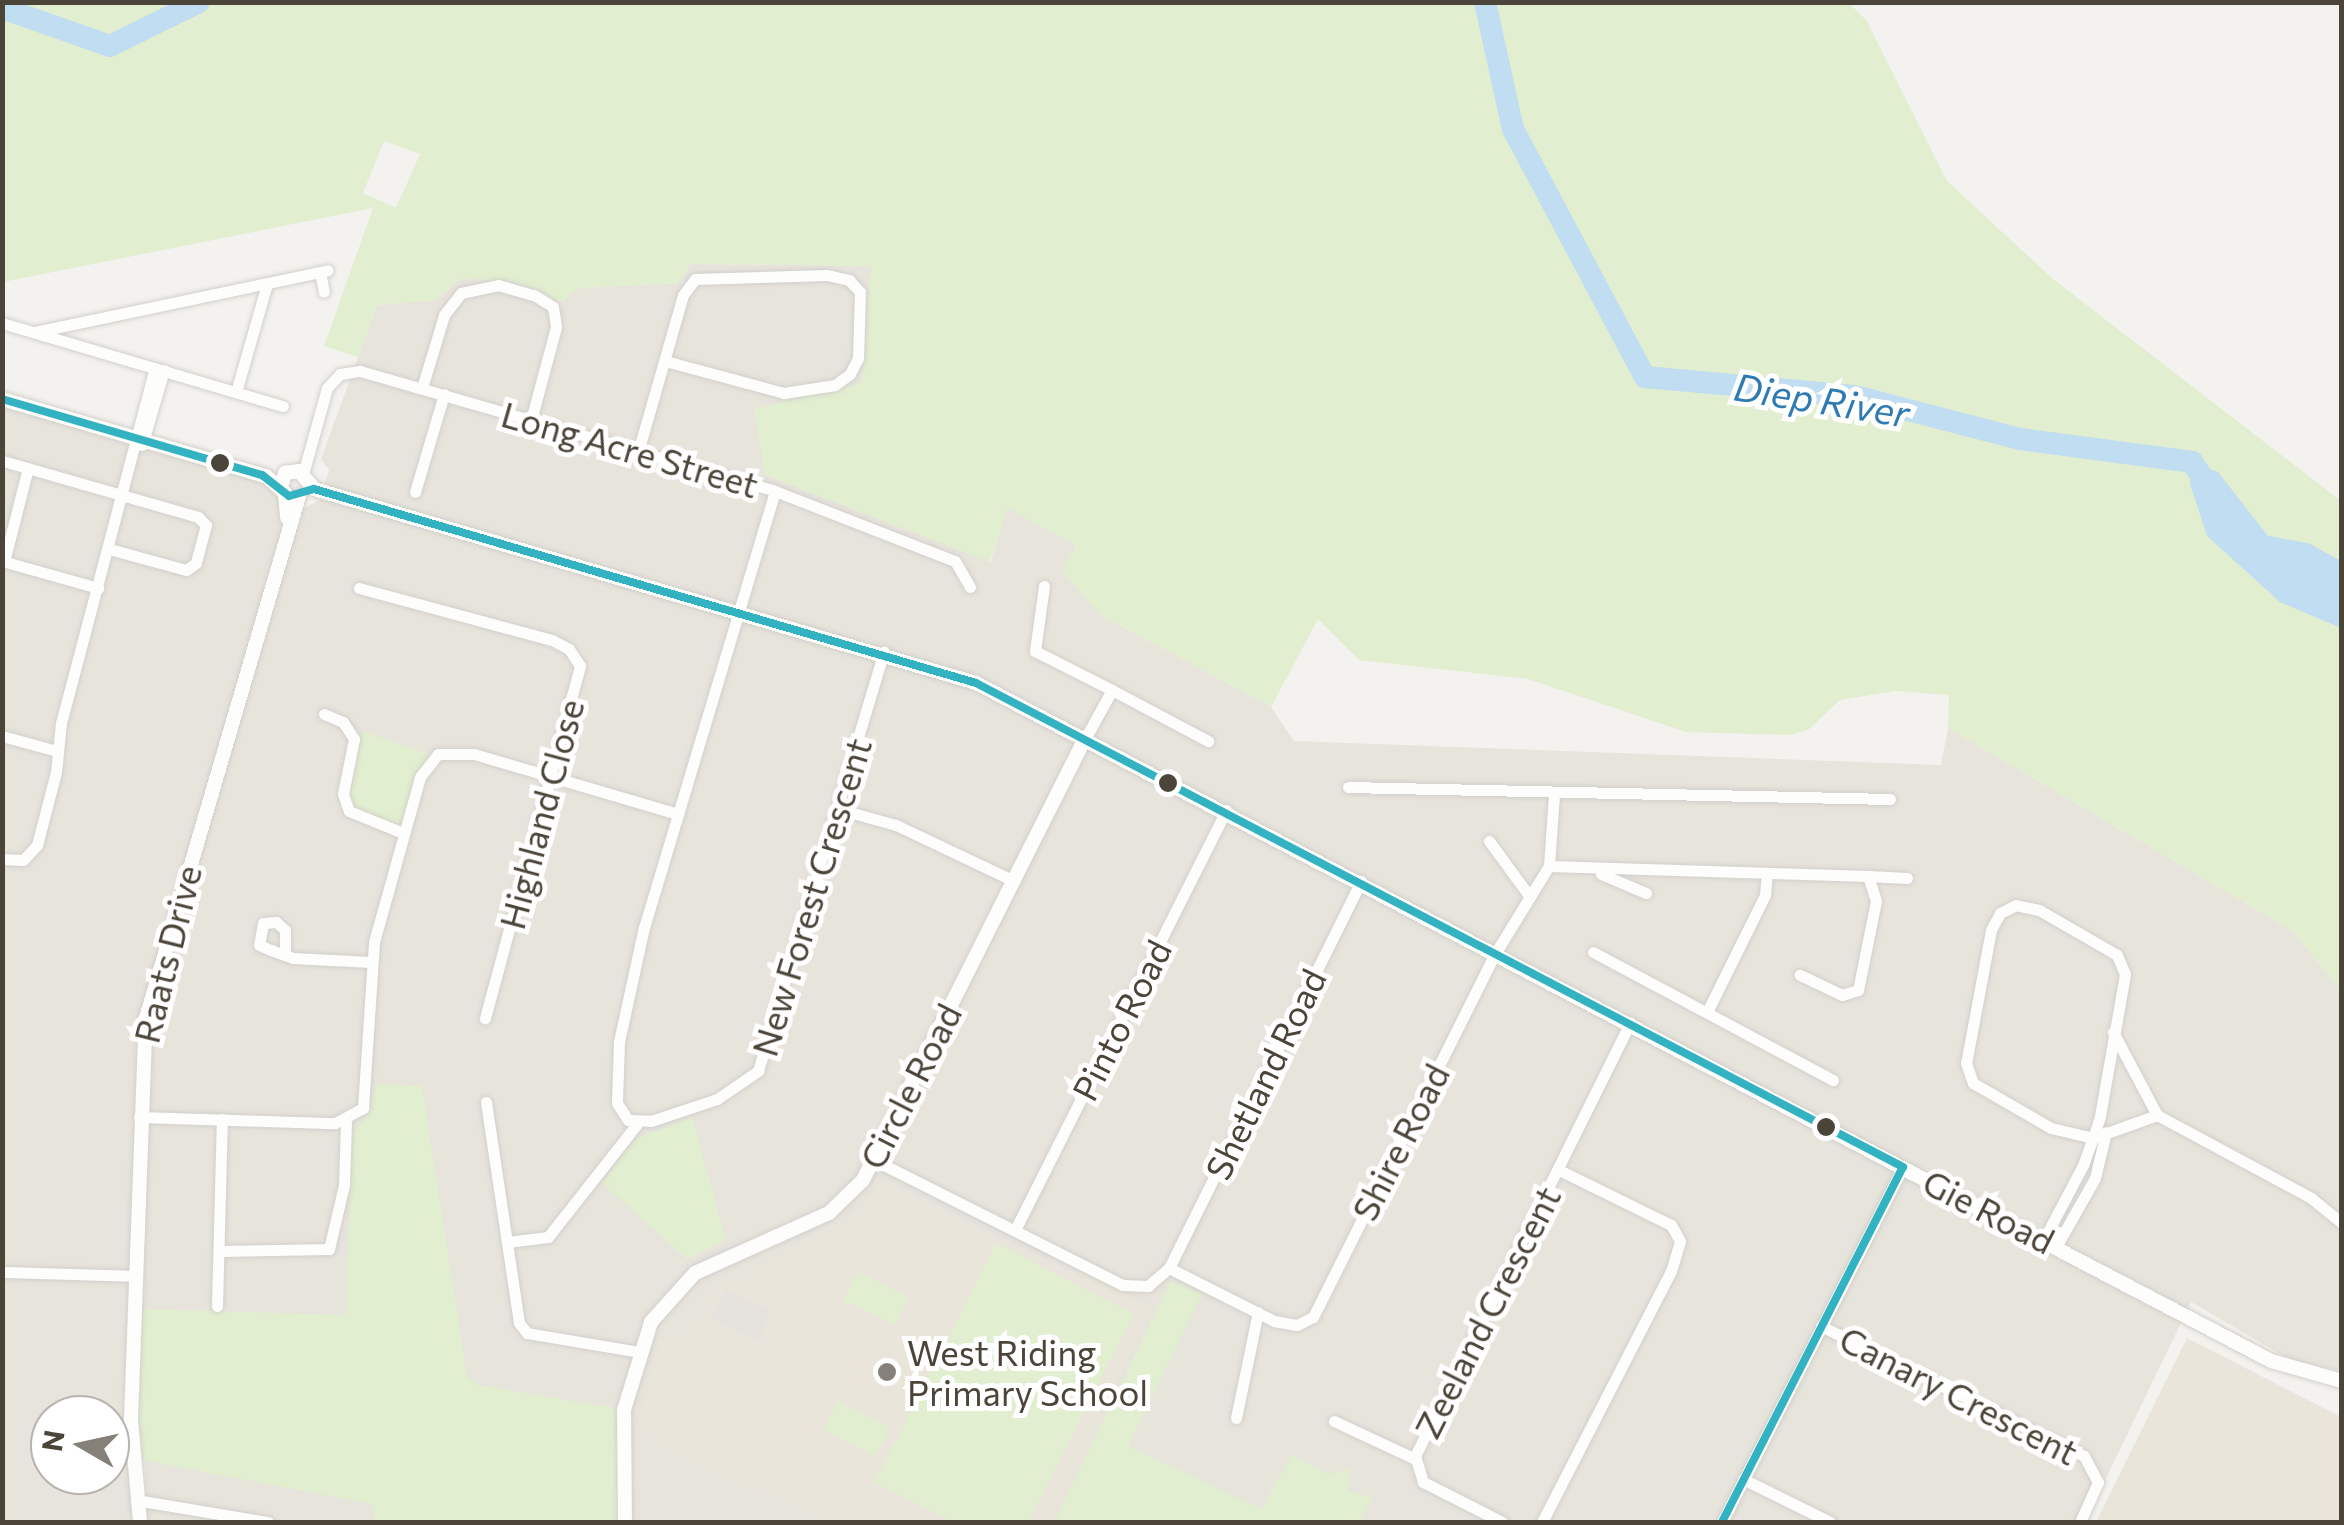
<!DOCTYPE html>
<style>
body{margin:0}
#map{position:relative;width:2344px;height:1525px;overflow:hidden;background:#f4f2ee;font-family:Commissioner,sans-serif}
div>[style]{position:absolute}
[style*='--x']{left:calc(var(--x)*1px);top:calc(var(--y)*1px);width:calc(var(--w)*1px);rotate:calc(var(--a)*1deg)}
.residential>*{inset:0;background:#e7e4dc}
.education>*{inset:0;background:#eae5da}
.green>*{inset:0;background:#e1eecf}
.parking>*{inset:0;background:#e6e3df}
.water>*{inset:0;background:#c0ddf1}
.river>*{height:22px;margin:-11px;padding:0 11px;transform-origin:11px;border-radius:11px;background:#c0ddf1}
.roads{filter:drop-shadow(0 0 2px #d2d0cb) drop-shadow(0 0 2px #d2d0cb)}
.minor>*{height:11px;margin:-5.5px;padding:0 5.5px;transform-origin:5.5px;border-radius:5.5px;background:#fdfdfc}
.tertiary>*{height:14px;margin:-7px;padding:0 7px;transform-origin:7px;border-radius:7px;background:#fdfdfc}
.bus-1>*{height:8px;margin:-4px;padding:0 4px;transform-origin:4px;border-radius:4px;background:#33b2c2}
.dots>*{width:28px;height:28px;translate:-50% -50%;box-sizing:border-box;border:5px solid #fff;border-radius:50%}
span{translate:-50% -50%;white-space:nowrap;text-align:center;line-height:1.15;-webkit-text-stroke:10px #fff;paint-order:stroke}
.street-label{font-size:35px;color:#4b4439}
.poi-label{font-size:35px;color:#4b4439}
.left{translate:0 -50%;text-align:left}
.water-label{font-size:38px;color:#2e7ab2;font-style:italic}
.frame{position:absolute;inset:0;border:5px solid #4b4439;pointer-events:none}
.north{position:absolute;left:30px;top:1395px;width:100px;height:100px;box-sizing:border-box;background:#fff;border:2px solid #b7b4b0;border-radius:50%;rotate:279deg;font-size:28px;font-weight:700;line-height:40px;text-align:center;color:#4b4439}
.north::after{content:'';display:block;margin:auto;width:35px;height:45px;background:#868178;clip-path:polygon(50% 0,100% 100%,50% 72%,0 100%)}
</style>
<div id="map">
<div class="residential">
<i style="clip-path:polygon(691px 264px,872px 266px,862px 384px,755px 409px,991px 562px,1006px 507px,1076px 545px,1099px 614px,1271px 707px,1294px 741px,1941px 765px,1948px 728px,2293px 931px,2341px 991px,2341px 1370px,2299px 1365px,2191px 1302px,2085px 1522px,147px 1522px,139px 1310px,152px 1027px,300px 510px,320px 500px,329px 470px,321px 459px,377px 305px,435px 300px,461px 278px,517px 282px,561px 302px,579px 288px,678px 283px)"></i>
<i style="clip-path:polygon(evenodd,2px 399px,266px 476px,287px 518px,150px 994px,141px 1066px,140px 1522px,3px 1522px,2px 399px,50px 1415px,110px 1415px,110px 1475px,50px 1475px,50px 1415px)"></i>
</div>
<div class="education">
<i style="clip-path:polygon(880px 1183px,1152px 1307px,1048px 1522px,829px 1522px,651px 1438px,650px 1411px,642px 1409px,665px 1334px,694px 1335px,716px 1291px,731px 1282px,744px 1288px,753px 1271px,858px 1220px)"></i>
<i style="clip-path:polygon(2187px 1338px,2341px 1417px,2341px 1522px,2096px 1522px)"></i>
</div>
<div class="green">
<i style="clip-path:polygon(evenodd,3px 3px,1849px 3px,1866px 20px,1947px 181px,2053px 279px,2341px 501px,2341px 991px,2293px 931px,1948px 728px,1949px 695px,1895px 691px,1840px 700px,1808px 730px,1790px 735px,1686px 732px,1528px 679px,1359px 660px,1318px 619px,1271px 707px,1099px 614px,1062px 570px,1076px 545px,1007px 508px,990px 562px,765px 475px,754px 409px,862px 383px,871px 266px,691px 264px,678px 283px,580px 288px,561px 302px,517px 282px,461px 278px,435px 300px,377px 305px,358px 357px,324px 346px,373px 208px,3px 282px,3px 3px,384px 141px,420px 154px,396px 208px,363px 193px,384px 141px)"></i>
<i style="clip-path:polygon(362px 731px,429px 754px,404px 831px,348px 804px,343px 789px)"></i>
<i style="clip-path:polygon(377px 1084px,422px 1086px,467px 1376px,478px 1385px,624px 1410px,620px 1522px,375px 1522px,372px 1504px,132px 1458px,136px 1309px,347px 1315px,351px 1135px,367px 1116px)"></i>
<i style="clip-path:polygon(692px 1117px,726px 1240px,687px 1259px,602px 1183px,637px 1138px)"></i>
<i style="clip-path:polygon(996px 1243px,1134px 1314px,1028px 1522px,954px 1522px,875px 1482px)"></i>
<i style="clip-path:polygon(857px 1272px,909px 1297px,895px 1325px,843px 1300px)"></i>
<i style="clip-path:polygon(1171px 1281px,1202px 1294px,1128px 1446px,1261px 1509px,1292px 1455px,1328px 1474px,1349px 1469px,1348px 1491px,1372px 1497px,1359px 1522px,1054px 1522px)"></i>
<i style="clip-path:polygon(838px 1402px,890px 1428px,876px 1456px,824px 1430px)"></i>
</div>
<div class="parking">
<i style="clip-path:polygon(726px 1289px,772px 1311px,757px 1342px,711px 1319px)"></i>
</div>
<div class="water">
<i style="clip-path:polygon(2192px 462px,2218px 472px,2268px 536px,2308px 543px,2341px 561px,2341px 628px,2280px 602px,2207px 536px,2190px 484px)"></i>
</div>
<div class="river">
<i style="--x:1485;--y:2;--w:130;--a:77.6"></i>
<i style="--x:1513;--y:129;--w:281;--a:62"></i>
<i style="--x:1645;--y:377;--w:210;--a:5.2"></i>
<i style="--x:1854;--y:396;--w:171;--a:14.5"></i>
<i style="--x:2020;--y:439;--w:174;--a:7.6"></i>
<i style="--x:2192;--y:462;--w:30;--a:56"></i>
<i style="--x:2;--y:8;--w:114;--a:19.4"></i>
<i style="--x:110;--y:46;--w:99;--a:-26.3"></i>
</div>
<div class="roads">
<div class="minor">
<i style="--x:320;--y:272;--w:20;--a:79"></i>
<i style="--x:2;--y:323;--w:293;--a:16.5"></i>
<i style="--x:35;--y:332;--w:299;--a:-11.9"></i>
<i style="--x:422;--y:388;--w:76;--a:-73.2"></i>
<i style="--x:444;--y:315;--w:28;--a:-52"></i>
<i style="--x:461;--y:293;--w:38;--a:-12"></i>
<i style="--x:498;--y:285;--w:37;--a:16"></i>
<i style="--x:534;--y:295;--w:22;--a:32"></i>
<i style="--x:553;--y:307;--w:20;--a:81"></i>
<i style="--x:556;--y:327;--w:96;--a:105"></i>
<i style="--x:236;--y:392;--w:112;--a:-74"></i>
<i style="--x:142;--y:445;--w:78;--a:-73.7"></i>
<i style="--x:638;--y:452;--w:163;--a:-74"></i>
<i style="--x:683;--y:295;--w:20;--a:-53"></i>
<i style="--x:695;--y:279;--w:132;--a:-1.7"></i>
<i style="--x:827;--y:275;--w:23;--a:13"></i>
<i style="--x:849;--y:280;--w:16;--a:47"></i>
<i style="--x:860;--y:292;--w:66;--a:91.7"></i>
<i style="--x:858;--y:358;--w:18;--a:117"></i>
<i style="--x:850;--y:374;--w:19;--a:144"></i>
<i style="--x:835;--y:385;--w:52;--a:171.1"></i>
<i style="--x:784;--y:393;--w:123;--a:-164.9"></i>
<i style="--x:3;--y:461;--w:203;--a:16"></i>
<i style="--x:198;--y:517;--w:11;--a:45"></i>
<i style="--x:206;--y:525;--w:39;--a:105"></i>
<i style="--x:196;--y:563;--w:12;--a:145"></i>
<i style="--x:186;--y:570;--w:80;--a:-164.7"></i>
<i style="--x:303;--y:474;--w:89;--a:-74.4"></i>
<i style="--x:327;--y:388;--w:19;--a:-47"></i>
<i style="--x:340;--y:374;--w:20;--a:-9"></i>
<i style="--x:360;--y:371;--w:432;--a:16.1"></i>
<i style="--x:775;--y:491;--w:193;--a:21.3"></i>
<i style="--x:955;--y:561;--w:30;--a:60"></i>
<i style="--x:775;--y:491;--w:455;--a:106.7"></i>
<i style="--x:644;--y:927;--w:118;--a:102.3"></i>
<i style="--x:619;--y:1042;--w:61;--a:91.9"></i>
<i style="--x:617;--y:1103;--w:20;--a:57"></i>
<i style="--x:628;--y:1120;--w:23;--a:2"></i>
<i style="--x:651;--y:1121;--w:70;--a:-18.4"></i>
<i style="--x:717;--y:1099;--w:50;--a:-34.3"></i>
<i style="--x:758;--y:1071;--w:438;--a:-73.3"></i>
<i style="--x:415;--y:492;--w:102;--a:-73.5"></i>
<i style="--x:2;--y:561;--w:100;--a:15.7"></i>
<i style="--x:4;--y:562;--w:97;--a:-75.7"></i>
<i style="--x:1044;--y:586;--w:66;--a:97.9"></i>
<i style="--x:1035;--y:651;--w:86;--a:26.9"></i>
<i style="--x:1112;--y:690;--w:54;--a:119"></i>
<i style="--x:359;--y:588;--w:200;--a:15.1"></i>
<i style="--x:552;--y:640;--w:19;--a:28"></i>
<i style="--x:569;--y:649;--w:20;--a:57"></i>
<i style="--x:580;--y:666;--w:365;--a:105.1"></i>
<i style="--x:1112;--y:690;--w:109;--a:28"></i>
<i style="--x:324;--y:714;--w:21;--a:23"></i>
<i style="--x:343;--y:722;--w:20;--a:57"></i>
<i style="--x:354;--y:739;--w:56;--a:101.3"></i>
<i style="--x:343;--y:794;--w:18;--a:71"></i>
<i style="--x:349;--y:811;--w:58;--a:22.2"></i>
<i style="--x:2;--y:736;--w:57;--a:15.3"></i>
<i style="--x:1348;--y:787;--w:542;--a:1.27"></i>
<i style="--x:838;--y:809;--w:60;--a:15.4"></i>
<i style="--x:896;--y:825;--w:131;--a:25.4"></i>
<i style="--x:1489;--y:841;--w:69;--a:53.8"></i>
<i style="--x:2;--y:859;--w:21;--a:3"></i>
<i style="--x:23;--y:860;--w:21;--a:-47"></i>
<i style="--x:37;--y:845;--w:75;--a:-75.4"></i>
<i style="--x:56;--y:772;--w:49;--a:-84.2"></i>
<i style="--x:61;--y:723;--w:367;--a:-75.2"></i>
<i style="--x:1549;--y:866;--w:319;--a:1.8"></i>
<i style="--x:1868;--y:876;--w:26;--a:72"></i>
<i style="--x:1876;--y:901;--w:91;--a:101.4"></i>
<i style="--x:1858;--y:990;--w:17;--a:163"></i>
<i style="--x:1842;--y:995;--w:47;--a:-154.5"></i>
<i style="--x:1601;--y:874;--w:49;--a:22.9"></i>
<i style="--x:1868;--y:876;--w:39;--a:3"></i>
<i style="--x:1593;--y:952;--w:272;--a:28.1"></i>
<i style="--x:285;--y:955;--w:25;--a:-90"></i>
<i style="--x:285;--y:930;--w:12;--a:-138"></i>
<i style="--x:276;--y:922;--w:13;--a:176"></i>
<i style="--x:263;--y:923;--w:22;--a:100"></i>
<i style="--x:259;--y:945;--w:13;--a:23"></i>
<i style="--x:271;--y:950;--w:23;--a:20"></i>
<i style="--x:293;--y:958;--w:78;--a:2.9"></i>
<i style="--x:1707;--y:1012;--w:131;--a:-63.6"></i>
<i style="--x:1765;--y:895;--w:21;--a:-85"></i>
<i style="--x:2113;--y:1032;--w:94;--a:62.1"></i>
<i style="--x:2157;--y:1115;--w:175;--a:28.3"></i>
<i style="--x:2311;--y:1198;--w:40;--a:39"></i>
<i style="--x:486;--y:1102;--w:223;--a:81.5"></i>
<i style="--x:519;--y:1323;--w:13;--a:51"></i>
<i style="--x:527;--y:1333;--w:114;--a:9.6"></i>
<i style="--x:139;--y:1117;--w:196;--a:1.8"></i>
<i style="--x:335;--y:1123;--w:32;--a:-28"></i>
<i style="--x:363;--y:1108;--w:166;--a:-86.2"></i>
<i style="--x:374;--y:942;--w:171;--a:-74.4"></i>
<i style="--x:420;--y:777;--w:29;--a:-52"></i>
<i style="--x:438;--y:754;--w:36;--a:0"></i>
<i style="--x:474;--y:754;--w:213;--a:16.4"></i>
<i style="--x:874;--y:1160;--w:278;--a:26.7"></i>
<i style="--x:1122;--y:1285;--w:26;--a:2"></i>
<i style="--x:1148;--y:1286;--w:28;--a:-41"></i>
<i style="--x:1169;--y:1268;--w:432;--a:-63.6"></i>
<i style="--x:1015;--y:1230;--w:470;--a:-63.3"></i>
<i style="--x:2044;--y:1239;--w:84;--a:-62.2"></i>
<i style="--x:2083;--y:1165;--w:29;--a:-70"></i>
<i style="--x:2093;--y:1138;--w:23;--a:-72"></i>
<i style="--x:2100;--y:1116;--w:144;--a:-80"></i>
<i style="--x:2125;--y:974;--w:21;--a:-113"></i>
<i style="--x:2117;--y:955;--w:90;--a:-150"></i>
<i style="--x:2039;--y:910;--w:24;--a:-168"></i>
<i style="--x:2016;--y:905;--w:18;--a:153"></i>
<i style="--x:2000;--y:913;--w:19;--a:118"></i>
<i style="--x:1991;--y:930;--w:135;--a:100.6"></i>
<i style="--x:1966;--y:1063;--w:21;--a:71"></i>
<i style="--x:1973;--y:1083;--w:90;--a:30"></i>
<i style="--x:2051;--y:1128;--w:43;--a:13.4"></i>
<i style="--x:2093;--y:1138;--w:68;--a:-19.8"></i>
<i style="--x:508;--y:1242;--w:40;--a:-7.1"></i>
<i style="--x:548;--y:1237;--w:144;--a:-51.8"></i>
<i style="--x:2057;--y:1245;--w:77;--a:-60.4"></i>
<i style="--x:2095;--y:1178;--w:47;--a:-76.6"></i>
<i style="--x:219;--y:1251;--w:110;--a:-1"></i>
<i style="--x:329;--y:1249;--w:66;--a:-76.8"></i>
<i style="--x:344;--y:1185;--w:64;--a:-88.2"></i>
<i style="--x:1169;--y:1268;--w:118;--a:26.8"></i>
<i style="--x:1274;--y:1321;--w:23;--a:10"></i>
<i style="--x:1297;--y:1325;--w:18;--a:-27"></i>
<i style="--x:1313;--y:1317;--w:408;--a:-63.4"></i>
<i style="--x:1496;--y:952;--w:101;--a:-58.4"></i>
<i style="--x:1549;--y:866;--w:72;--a:-86"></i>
<i style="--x:2;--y:1272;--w:132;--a:1.7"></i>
<i style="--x:217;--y:1306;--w:187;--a:-88.5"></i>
<i style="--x:1821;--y:1326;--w:293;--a:26.3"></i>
<i style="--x:2084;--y:1456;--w:30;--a:62"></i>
<i style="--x:2098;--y:1482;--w:44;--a:114.2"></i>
<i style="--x:1236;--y:1418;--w:108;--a:-78.3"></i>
<i style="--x:1334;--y:1421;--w:89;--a:25.1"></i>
<i style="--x:1743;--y:1479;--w:97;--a:26.3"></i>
<i style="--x:136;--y:1500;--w:134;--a:9.5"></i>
<i style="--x:1502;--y:1522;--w:89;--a:-153.1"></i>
<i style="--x:1423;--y:1482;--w:27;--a:-107"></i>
<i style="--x:1415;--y:1456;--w:484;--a:-63.6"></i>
<i style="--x:1542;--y:1522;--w:282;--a:-62.8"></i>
<i style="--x:1671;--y:1271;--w:31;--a:-73"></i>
<i style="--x:1680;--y:1241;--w:18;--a:-119"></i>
<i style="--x:1671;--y:1225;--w:125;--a:-153.8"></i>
<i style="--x:1722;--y:1522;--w:398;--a:-63"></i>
</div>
<div class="tertiary">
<i style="--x:2;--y:399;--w:275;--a:16.3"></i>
<i style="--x:266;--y:476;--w:25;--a:42"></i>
<i style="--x:285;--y:493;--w:25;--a:85"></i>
<i style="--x:281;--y:487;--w:15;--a:-74"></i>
<i style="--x:285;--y:473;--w:14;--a:-8"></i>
<i style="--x:299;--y:471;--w:23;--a:50"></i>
<i style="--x:314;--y:489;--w:690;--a:16.33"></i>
<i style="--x:976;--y:683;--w:1462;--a:27.63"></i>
<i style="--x:2271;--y:1361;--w:74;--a:15.7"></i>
<i style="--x:140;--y:1522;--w:103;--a:-95"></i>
<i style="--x:131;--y:1419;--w:401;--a:-87.9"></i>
<i style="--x:146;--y:1018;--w:544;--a:-73.66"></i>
<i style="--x:625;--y:1522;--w:112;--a:-90.5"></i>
<i style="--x:624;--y:1410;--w:92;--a:-72.9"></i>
<i style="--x:651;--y:1322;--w:66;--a:-48.1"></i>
<i style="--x:695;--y:1273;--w:147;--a:-24.1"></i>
<i style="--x:829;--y:1213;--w:47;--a:-44.1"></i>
<i style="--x:863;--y:1180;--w:496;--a:-63.3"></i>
</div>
</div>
<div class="bus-1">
<i style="--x:2;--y:399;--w:271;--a:16.3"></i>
<i style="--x:262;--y:475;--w:34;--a:38"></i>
<i style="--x:289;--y:496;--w:26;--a:-16"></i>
<i style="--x:314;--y:489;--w:690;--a:16.33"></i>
<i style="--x:976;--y:683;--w:1046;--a:27.57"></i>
<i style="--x:1722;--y:1522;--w:398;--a:-63"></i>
</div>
<div class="dots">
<i style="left:220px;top:463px;background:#4b4439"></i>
<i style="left:1168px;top:783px;background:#4b4439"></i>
<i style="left:1826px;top:1127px;background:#4b4439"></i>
<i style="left:887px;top:1372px;background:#868178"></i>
</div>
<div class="street-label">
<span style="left:630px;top:449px;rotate:16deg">Long Acre Street</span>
<span style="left:541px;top:814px;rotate:-75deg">Highland Close</span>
<span style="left:811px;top:897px;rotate:-73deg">New Forest Crescent</span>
<span style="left:167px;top:954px;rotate:-76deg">Raats Drive</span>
<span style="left:1121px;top:1020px;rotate:-63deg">Pinto Road</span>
<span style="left:1265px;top:1074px;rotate:-64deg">Shetland Road</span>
<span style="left:910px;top:1086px;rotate:-63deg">Circle Road</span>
<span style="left:1400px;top:1142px;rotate:-63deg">Shire Road</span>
<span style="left:1989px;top:1211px;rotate:27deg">Gie Road</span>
<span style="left:1487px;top:1312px;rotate:-63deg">Zeeland Crescent</span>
<span style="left:1959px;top:1395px;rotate:27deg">Canary Crescent</span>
</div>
<div class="poi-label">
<span class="left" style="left:907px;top:1372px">West Riding<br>Primary School</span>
</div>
<div class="water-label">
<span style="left:1822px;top:399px;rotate:9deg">Diep River</span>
</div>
<div class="frame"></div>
<div class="north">N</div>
</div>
